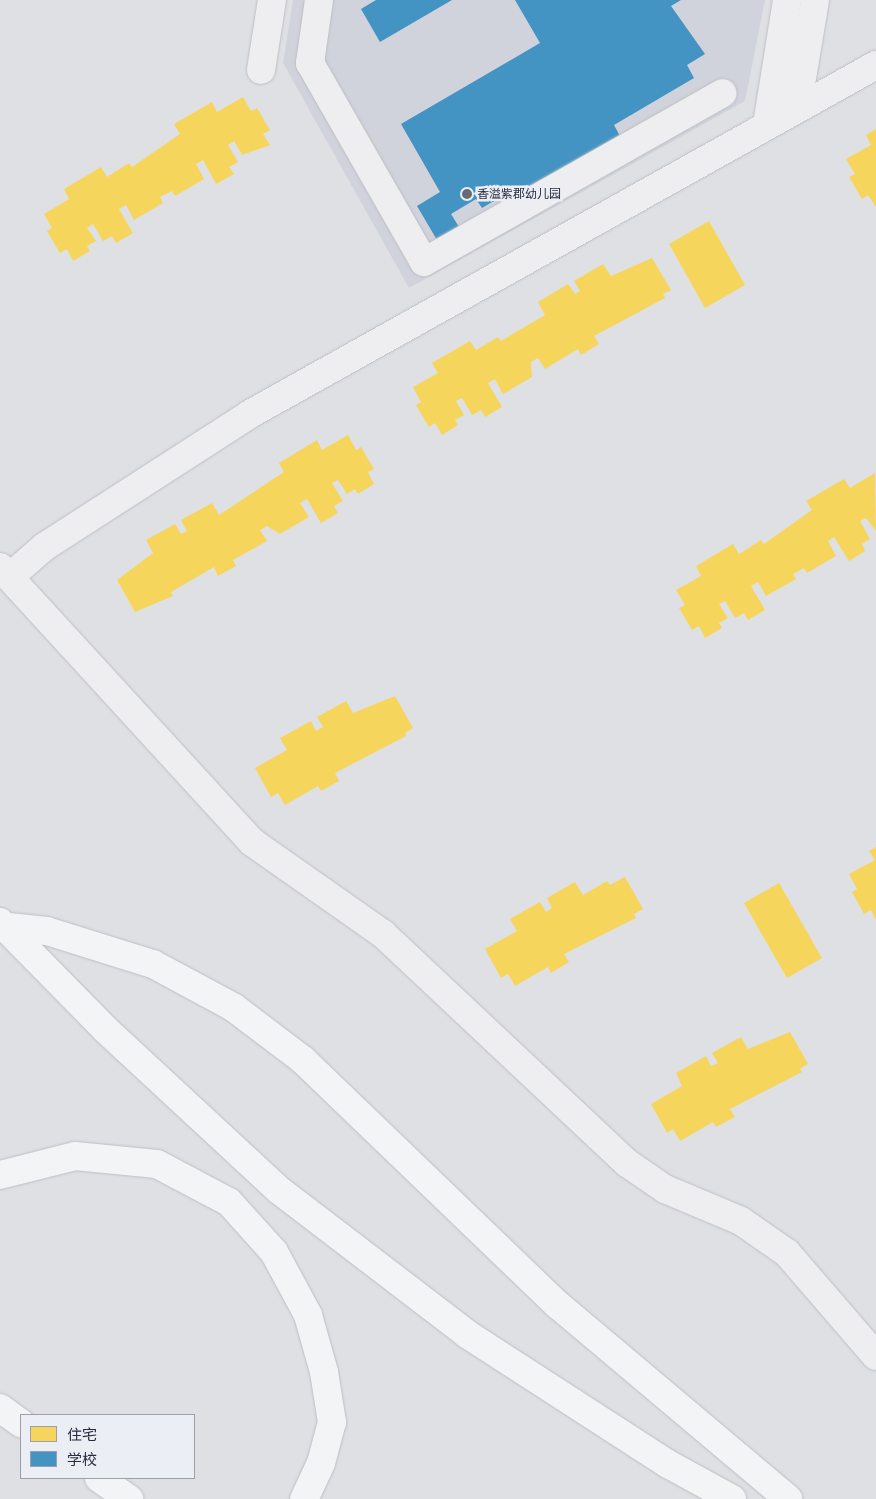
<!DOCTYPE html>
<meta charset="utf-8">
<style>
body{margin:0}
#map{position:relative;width:876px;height:1499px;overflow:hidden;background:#dfe0e4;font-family:Montserrat,"Noto Sans SC",sans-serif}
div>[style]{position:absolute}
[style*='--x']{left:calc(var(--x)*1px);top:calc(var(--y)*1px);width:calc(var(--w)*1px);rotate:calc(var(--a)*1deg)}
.built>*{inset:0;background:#d0d3db}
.homes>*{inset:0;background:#f6d55c}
.schools>*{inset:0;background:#4393c3}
.roads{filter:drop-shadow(0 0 1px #bdbec2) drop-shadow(0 0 1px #bdbec2)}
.minor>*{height:28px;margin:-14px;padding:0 14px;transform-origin:14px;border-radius:14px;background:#eeeef1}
.highway>*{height:28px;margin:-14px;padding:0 14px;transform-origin:14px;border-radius:14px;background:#f3f4f5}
.dots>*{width:14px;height:14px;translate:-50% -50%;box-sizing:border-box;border:2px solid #eceef5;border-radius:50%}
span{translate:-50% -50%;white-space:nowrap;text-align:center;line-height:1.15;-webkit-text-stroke:5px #eceef5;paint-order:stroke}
.poi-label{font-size:12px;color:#262b3d}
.left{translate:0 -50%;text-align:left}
.legend{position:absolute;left:20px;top:1414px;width:175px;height:65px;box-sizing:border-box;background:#eceef5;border:1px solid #9da0ab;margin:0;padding:6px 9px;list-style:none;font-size:15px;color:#262b3d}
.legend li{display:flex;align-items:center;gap:10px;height:25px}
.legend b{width:25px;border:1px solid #9da0ab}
</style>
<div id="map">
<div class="built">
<i style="clip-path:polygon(293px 0,765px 0,745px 101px,409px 288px,283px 63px)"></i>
</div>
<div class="homes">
<i style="clip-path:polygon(243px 97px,251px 111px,257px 108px,270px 130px,263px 134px,270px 145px,242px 155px,234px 141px,228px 145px,238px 162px,229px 167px,234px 174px,216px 184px,203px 160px,196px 164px,204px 179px,175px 196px,172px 191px,160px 197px,163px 203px,134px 220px,126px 205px,119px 209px,133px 233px,116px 243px,112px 236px,103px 241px,93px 224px,87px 228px,96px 241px,87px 246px,90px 251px,73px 261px,67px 249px,60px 253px,47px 231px,52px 228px,44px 214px,69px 199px,64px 189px,101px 167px,107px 177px,129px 163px,132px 167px,180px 134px,174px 124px,212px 102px,217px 112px)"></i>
<i style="clip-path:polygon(876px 129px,876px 207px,868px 195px,862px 199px,849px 177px,855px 174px,846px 159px,871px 145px,866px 135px)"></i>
<i style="clip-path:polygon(709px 221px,745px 285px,705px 308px,669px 244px)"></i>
<i style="clip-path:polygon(652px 258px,671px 290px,663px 294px,665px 298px,594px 336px,599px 344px,581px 355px,578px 349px,545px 369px,538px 358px,531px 362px,532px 377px,503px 394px,495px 379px,488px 383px,502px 407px,485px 417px,481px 410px,472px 415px,462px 398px,456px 401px,464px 415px,455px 420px,458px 425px,442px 435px,435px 423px,429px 427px,416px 405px,421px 402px,413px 387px,438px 373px,432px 363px,470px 341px,476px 350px,498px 337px,501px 341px,545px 315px,538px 302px,568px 284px,575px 294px,580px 291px,574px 281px,603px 264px,611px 276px)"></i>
<i style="clip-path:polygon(348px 435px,356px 450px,361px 447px,374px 469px,368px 472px,374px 484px,358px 494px,355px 489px,347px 494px,338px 480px,332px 483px,343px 501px,334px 506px,338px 513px,321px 523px,307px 499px,300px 503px,309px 517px,280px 534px,267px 526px,260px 530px,267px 541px,233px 560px,236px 566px,218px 576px,214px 567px,171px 592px,173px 596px,135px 612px,117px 580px,153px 553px,146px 540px,175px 524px,181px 534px,187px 531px,181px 520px,212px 503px,219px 515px,284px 472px,279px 463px,317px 440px,322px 450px)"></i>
<i style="clip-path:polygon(875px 473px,876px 531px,866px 518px,860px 521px,870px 539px,862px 544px,865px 551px,849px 561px,834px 537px,828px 541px,836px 556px,807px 573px,804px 568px,793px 574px,796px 579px,766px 596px,758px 582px,751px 586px,765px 610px,748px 620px,744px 613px,735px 618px,725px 601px,719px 604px,728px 618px,719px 623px,722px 628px,705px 638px,699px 626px,692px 630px,679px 608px,685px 605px,676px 590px,701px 576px,696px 566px,733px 544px,739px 554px,761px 540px,764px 544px,812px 510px,806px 501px,844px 479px,850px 488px)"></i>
<i style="clip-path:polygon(395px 696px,413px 728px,405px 733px,406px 736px,335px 773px,339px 781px,321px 791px,318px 786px,285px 805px,278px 793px,271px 797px,255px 768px,287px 750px,280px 738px,311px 721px,316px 731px,323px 727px,317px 717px,346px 701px,353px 713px)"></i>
<i style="clip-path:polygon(876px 847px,876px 920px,871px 910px,864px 914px,852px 892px,857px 889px,849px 874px,875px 860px,869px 851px)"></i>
<i style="clip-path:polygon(625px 877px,643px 909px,634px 914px,636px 918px,564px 954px,569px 962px,551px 973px,548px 967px,515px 986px,508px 974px,501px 978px,485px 949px,517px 931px,510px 919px,540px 902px,546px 912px,552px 908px,547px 898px,575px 882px,583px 895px,607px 881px,610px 885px)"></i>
<i style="clip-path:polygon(779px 883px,822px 958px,787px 978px,744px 903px)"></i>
<i style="clip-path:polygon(790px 1032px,808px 1064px,800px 1069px,802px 1072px,730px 1109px,735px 1117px,716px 1127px,713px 1122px,680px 1141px,673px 1129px,667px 1133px,651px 1104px,682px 1086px,676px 1073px,706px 1056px,711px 1066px,718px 1063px,712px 1053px,741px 1037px,748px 1049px)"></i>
</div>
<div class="schools">
<i style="clip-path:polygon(376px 0,452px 0,380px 42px,361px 9px)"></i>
<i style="clip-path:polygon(515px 0,681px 0,671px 6px,705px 54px,687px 65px,694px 78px,614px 125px,620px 136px,515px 197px,511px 191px,482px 208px,476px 199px,451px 214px,459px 227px,437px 240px,417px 206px,440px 192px,401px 124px,540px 43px)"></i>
</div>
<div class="roads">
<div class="minor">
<i style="--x:319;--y:0;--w:64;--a:98.1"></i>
<i style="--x:310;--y:63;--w:229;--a:60.2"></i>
<i style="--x:424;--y:262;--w:343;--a:-29.5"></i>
<i style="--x:261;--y:70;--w:71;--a:-81.1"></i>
<i style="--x:797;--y:108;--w:109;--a:-80.5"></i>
<i style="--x:767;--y:125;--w:127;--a:-80.9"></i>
<i style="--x:0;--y:567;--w:373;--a:47.5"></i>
<i style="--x:252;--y:842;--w:160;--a:35.1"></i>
<i style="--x:383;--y:934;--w:335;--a:43.2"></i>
<i style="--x:627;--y:1163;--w:46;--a:34.4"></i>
<i style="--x:665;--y:1189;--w:82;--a:22.8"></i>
<i style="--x:741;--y:1221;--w:56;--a:34.8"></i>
<i style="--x:787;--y:1253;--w:136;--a:49.2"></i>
<i style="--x:12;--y:575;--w:43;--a:-41.2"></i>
<i style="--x:44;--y:547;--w:245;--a:-32.8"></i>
<i style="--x:250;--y:414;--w:717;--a:-29.14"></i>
</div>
<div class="highway">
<i style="--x:0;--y:922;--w:150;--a:45.5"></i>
<i style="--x:105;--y:1029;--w:238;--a:42.8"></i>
<i style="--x:280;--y:1191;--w:235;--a:37.4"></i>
<i style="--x:467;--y:1334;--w:239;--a:32.9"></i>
<i style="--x:668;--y:1464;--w:73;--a:28.7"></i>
<i style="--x:0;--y:926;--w:47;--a:6.1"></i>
<i style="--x:47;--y:931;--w:111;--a:17.3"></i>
<i style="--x:153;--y:964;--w:91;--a:28.3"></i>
<i style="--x:233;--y:1007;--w:88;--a:37.1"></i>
<i style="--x:303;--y:1060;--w:354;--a:43.9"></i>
<i style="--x:558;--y:1305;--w:301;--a:40.1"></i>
<i style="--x:0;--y:1175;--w:77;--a:-14.2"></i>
<i style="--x:75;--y:1156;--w:82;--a:5.6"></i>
<i style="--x:157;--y:1164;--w:81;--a:27.8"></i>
<i style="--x:229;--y:1202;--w:67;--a:48"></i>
<i style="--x:274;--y:1252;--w:72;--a:61.6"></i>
<i style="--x:308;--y:1315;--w:59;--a:74.3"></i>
<i style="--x:324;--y:1372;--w:51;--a:80.9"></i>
<i style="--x:332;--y:1422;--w:42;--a:105"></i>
<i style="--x:321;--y:1463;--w:40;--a:115"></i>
<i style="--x:0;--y:1408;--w:26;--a:36"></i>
<i style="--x:99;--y:1478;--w:37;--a:35"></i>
</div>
</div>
<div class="dots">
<i style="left:467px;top:194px;background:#676a77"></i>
</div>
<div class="poi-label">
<span class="left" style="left:477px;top:194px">香溢紫郡幼儿园</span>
</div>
<ul class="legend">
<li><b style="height:14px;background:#f6d55c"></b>住宅</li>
<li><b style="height:14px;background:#4393c3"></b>学校</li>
</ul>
</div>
